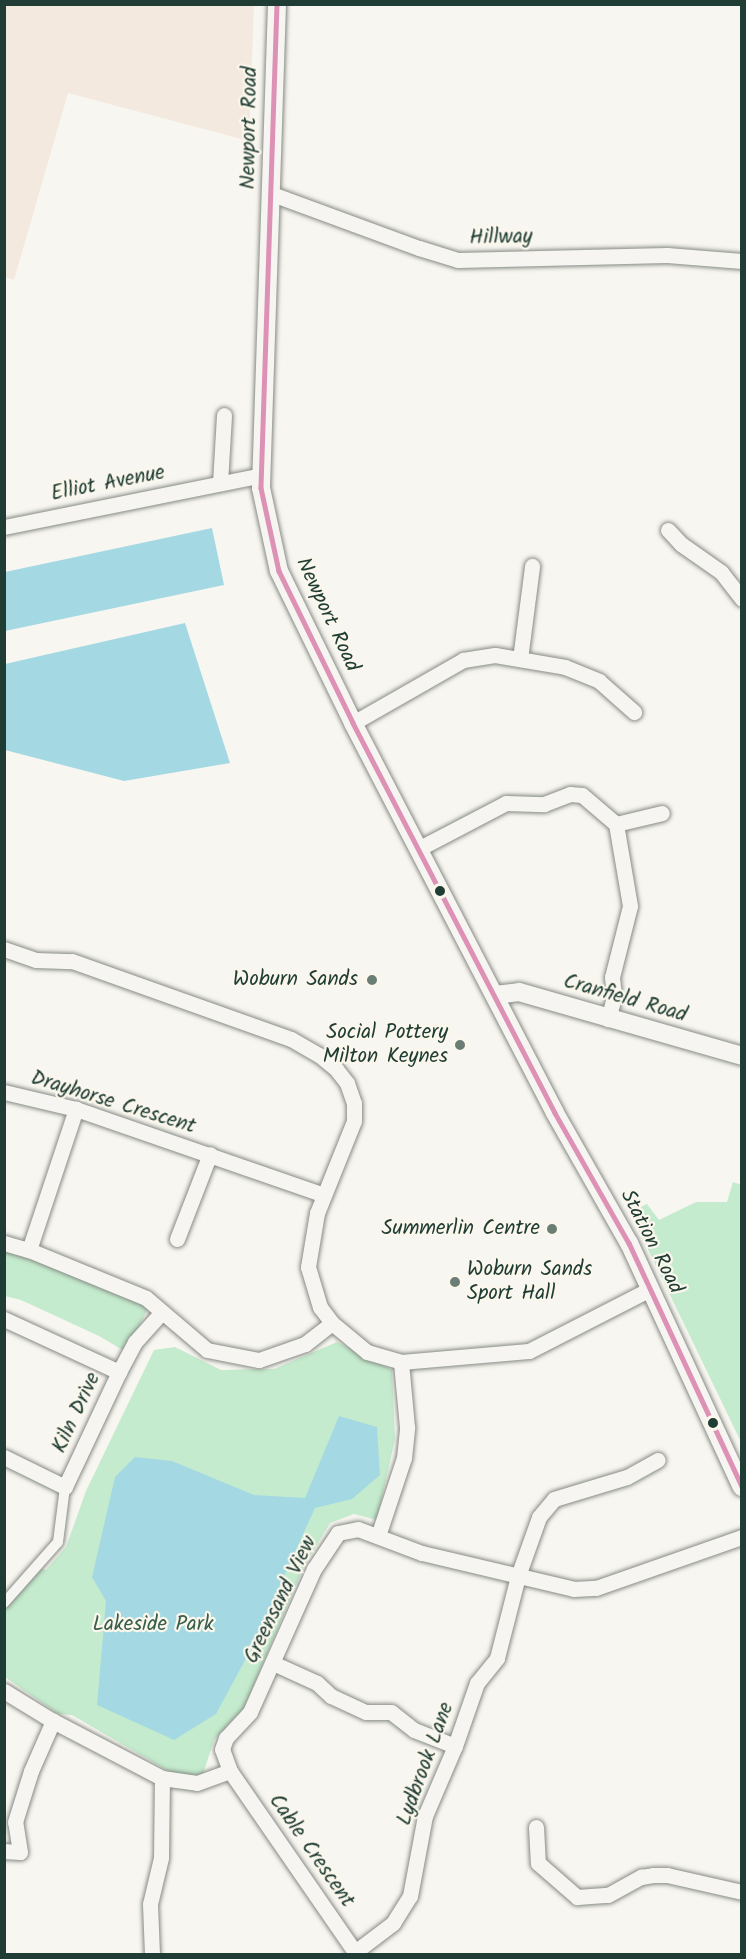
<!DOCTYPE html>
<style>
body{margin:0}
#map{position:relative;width:746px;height:1959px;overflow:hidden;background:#f8f6f0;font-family:Kalam,sans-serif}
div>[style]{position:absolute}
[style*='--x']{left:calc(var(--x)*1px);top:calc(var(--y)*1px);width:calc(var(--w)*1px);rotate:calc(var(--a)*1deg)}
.built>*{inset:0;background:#f4e9de}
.green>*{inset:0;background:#c4ebcd}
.water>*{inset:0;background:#a4d9e4}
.roads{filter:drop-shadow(0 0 2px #868b86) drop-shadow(0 0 2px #868b86)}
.pedestrian>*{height:10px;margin:-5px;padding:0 5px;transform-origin:5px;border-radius:5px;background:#f6f5f1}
.minor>*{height:15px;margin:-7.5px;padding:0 7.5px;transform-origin:7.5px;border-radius:7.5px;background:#f6f5f1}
.tertiary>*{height:18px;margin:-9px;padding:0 9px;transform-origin:9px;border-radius:9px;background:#f6f5f1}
.bus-1>*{height:4.5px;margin:-2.25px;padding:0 2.25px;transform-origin:2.25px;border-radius:2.25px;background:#dd91b4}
.dots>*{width:16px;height:16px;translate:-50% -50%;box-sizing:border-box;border:3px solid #fbf7ec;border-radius:50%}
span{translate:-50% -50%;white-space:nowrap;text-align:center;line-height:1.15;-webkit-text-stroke:4.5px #fbf7ec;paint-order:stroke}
.street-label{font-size:21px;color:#1f3d34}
.poi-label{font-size:21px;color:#1f3d34}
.right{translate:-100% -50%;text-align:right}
.left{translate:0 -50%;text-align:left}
.park-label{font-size:21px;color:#375e4d}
.frame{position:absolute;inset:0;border:6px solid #1f3d34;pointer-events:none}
</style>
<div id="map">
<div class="built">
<i style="clip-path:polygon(4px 5px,254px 5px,249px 141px,68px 93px,14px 280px,5px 277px)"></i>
</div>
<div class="green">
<i style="clip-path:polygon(733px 1182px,742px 1185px,741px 1442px,630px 1212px,647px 1204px,659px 1220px,696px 1202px,727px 1202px)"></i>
<i style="clip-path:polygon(4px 1248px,109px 1286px,148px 1308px,126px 1352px,99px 1336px,21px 1300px,5px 1296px)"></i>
<i style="clip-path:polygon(337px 1342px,392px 1370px,395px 1439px,377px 1520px,354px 1514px,330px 1523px,304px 1566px,244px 1708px,214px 1740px,203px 1774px,184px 1780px,72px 1715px,58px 1714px,5px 1677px,5px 1601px,39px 1568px,46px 1570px,66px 1547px,86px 1491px,154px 1350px,175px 1347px,221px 1370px,274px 1369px)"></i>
</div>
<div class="water">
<i style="clip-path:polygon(212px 528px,224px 585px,5px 631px,5px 572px)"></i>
<i style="clip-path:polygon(185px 623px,230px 763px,124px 781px,5px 750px,5px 664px)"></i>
<i style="clip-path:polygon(339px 1416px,377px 1427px,380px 1475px,352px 1499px,315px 1508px,250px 1651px,216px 1714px,174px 1740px,97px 1705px,106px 1601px,92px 1577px,115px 1477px,135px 1457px,172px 1461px,254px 1495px,305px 1498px)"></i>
</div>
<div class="roads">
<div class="pedestrian">
<i style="--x:4;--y:1603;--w:81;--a:-48.5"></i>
<i style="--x:58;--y:1542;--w:55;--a:-82.7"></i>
</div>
<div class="minor">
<i style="--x:272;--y:194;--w:157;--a:20.2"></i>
<i style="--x:419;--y:248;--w:41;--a:17.1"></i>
<i style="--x:458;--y:260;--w:209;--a:-1.4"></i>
<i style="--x:667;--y:255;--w:75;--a:4.6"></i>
<i style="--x:220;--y:483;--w:68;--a:-86.6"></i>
<i style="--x:4;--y:527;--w:263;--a:-11.4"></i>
<i style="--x:668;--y:530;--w:19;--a:47"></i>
<i style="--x:681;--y:544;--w:49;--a:35"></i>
<i style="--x:721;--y:572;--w:34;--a:52"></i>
<i style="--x:520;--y:659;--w:94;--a:-82.6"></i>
<i style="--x:353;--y:723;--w:127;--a:-29.8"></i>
<i style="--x:463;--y:660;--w:32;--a:-9"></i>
<i style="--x:495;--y:655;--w:71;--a:9.7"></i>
<i style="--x:565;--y:667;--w:37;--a:22"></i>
<i style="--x:599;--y:681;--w:47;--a:41.5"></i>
<i style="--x:616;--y:824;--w:47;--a:-13.4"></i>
<i style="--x:418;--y:849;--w:99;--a:-27.6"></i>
<i style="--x:506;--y:803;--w:38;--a:2"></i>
<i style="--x:544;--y:804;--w:28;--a:-21"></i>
<i style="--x:570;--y:794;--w:12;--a:5"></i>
<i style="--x:582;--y:795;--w:45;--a:40.5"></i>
<i style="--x:616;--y:824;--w:83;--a:80.3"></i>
<i style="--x:630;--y:906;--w:73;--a:104.2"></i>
<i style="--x:612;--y:977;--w:20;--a:84"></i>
<i style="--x:614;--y:997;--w:23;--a:105"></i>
<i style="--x:4;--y:949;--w:34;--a:19"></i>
<i style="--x:36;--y:960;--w:36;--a:2"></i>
<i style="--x:72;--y:961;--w:232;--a:19.6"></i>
<i style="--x:291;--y:1039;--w:32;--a:30"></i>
<i style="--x:319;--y:1055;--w:22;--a:39"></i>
<i style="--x:336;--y:1069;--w:18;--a:52"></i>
<i style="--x:347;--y:1083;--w:21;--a:71"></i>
<i style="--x:354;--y:1103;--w:18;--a:90"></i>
<i style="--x:354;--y:1121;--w:99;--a:111.9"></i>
<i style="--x:317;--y:1213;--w:55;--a:99.5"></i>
<i style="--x:308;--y:1267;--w:42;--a:73.3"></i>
<i style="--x:320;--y:1307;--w:20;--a:53"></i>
<i style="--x:332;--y:1323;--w:45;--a:39.6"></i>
<i style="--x:367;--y:1352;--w:35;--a:16"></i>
<i style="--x:401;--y:1362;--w:128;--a:-4.9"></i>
<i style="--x:529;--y:1351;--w:136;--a:-27.1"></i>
<i style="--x:4;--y:1092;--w:74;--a:13.3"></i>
<i style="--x:76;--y:1109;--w:262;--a:19.1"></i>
<i style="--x:177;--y:1239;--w:91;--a:-68.8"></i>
<i style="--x:4;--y:1243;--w:26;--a:16"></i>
<i style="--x:29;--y:1250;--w:126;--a:22.3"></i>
<i style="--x:146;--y:1298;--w:80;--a:40.4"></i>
<i style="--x:207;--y:1350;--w:53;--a:10.9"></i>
<i style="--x:259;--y:1360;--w:49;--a:-19.2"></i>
<i style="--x:305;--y:1344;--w:34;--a:-38"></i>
<i style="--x:29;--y:1250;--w:149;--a:-71.6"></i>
<i style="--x:4;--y:1319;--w:127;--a:24.7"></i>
<i style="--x:119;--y:1372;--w:127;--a:115.2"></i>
<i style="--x:65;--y:1487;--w:68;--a:-153.8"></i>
<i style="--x:119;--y:1372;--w:34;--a:-62"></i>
<i style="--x:135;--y:1342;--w:40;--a:-48"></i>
<i style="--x:378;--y:1536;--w:82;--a:-71.6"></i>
<i style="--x:404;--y:1458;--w:31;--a:-84"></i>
<i style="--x:407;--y:1427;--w:65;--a:-95.3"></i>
<i style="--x:273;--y:1663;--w:48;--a:24.4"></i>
<i style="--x:317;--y:1683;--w:19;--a:43"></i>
<i style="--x:331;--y:1696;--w:38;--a:25"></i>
<i style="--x:366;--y:1712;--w:25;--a:0"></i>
<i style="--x:391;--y:1712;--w:29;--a:38"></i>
<i style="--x:414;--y:1730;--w:44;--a:21.3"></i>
<i style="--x:4;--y:1691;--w:57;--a:31.5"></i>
<i style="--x:53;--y:1721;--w:123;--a:27.6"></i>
<i style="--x:162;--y:1778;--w:35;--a:8"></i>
<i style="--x:197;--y:1783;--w:35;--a:-20"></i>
<i style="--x:230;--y:1771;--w:23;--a:-110"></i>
<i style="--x:222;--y:1749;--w:12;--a:-70"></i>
<i style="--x:226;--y:1738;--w:35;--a:-47"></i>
<i style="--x:250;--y:1712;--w:157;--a:-65.9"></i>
<i style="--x:314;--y:1569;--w:43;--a:-56.3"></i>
<i style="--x:338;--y:1533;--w:20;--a:-11"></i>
<i style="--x:358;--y:1529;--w:68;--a:20.6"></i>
<i style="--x:422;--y:1553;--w:156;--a:13.3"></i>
<i style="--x:574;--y:1589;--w:22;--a:-3"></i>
<i style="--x:596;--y:1588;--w:155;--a:-19.3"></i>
<i style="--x:230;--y:1771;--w:220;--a:55.4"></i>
<i style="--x:355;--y:1952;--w:2;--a:117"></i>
<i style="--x:536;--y:1827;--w:36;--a:87"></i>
<i style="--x:538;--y:1863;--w:52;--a:41.1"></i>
<i style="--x:577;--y:1897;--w:31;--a:-4"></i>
<i style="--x:608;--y:1895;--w:38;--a:-29"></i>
<i style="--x:641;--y:1877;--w:12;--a:-9"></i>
<i style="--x:653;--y:1875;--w:14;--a:0"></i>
<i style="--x:667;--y:1875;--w:77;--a:12.8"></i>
<i style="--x:4;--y:1851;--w:16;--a:4"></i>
<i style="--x:20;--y:1852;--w:30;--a:-99"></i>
<i style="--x:15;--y:1822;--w:53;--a:-72.6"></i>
<i style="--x:31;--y:1771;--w:55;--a:-66.3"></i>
<i style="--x:355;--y:1952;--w:48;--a:-37.3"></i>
<i style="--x:393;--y:1923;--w:32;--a:-58"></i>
<i style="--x:410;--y:1896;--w:81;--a:-79.4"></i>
<i style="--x:425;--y:1816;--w:76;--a:-66.8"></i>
<i style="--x:455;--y:1746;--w:67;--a:-70.8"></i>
<i style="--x:477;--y:1683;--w:32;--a:-51"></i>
<i style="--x:497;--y:1658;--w:85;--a:-75.6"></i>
<i style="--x:518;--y:1576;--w:63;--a:-70.4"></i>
<i style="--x:539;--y:1517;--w:23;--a:-50"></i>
<i style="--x:554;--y:1499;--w:76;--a:-16.8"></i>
<i style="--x:627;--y:1477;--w:35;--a:-29"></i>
<i style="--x:152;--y:1954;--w:50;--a:-92.3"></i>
<i style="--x:150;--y:1904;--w:47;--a:-76.6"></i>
<i style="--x:161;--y:1858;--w:80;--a:-89.3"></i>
</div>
<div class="tertiary">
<i style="--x:277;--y:4;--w:484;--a:91.9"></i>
<i style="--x:261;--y:488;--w:85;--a:77.8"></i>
<i style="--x:279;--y:571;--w:169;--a:64"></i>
<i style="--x:353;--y:723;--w:439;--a:62.6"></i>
<i style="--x:555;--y:1113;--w:150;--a:60.4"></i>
<i style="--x:629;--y:1243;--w:269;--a:65.2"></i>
<i style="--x:495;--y:995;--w:24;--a:-7"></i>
<i style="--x:519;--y:992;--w:232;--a:16"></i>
</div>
</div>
<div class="bus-1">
<i style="--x:277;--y:4;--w:484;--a:91.9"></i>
<i style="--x:261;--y:488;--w:85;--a:77.8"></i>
<i style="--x:279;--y:571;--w:169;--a:64"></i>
<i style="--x:353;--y:723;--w:439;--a:62.6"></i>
<i style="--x:555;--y:1113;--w:150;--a:60.4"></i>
<i style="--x:629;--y:1243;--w:268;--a:65.1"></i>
</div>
<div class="dots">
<i style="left:440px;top:891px;background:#1f3d34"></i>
<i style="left:372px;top:980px;background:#6b7e76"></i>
<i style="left:460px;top:1045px;background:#6b7e76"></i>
<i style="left:552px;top:1229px;background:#6b7e76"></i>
<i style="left:455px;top:1282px;background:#6b7e76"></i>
<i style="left:713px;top:1423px;background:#1f3d34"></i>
</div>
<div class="street-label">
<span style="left:250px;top:128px;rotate:-89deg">Newport Road</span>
<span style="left:501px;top:238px;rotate:-1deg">Hillway</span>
<span style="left:108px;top:484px;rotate:-11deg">Elliot Avenue</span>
<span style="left:327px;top:615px;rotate:65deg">Newport Road</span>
<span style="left:625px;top:999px;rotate:16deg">Cranfield Road</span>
<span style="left:113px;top:1103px;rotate:17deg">Drayhorse Crescent</span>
<span style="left:651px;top:1242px;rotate:63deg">Station Road</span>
<span style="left:77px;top:1413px;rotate:-65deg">Kiln Drive</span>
<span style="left:281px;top:1600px;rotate:-64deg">Greensand View</span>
<span style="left:426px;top:1764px;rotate:-70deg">Lydbrook Lane</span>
<span style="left:311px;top:1851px;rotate:55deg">Cable Crescent</span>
</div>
<div class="poi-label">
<span class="right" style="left:358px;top:980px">Woburn Sands</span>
<span class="right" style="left:448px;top:1045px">Social Pottery<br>Milton Keynes</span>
<span class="right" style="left:540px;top:1229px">Summerlin Centre</span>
<span class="left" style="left:467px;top:1282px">Woburn Sands<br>Sport Hall</span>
</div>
<div class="park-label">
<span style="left:153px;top:1625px">Lakeside Park</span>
</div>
<div class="frame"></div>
</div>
